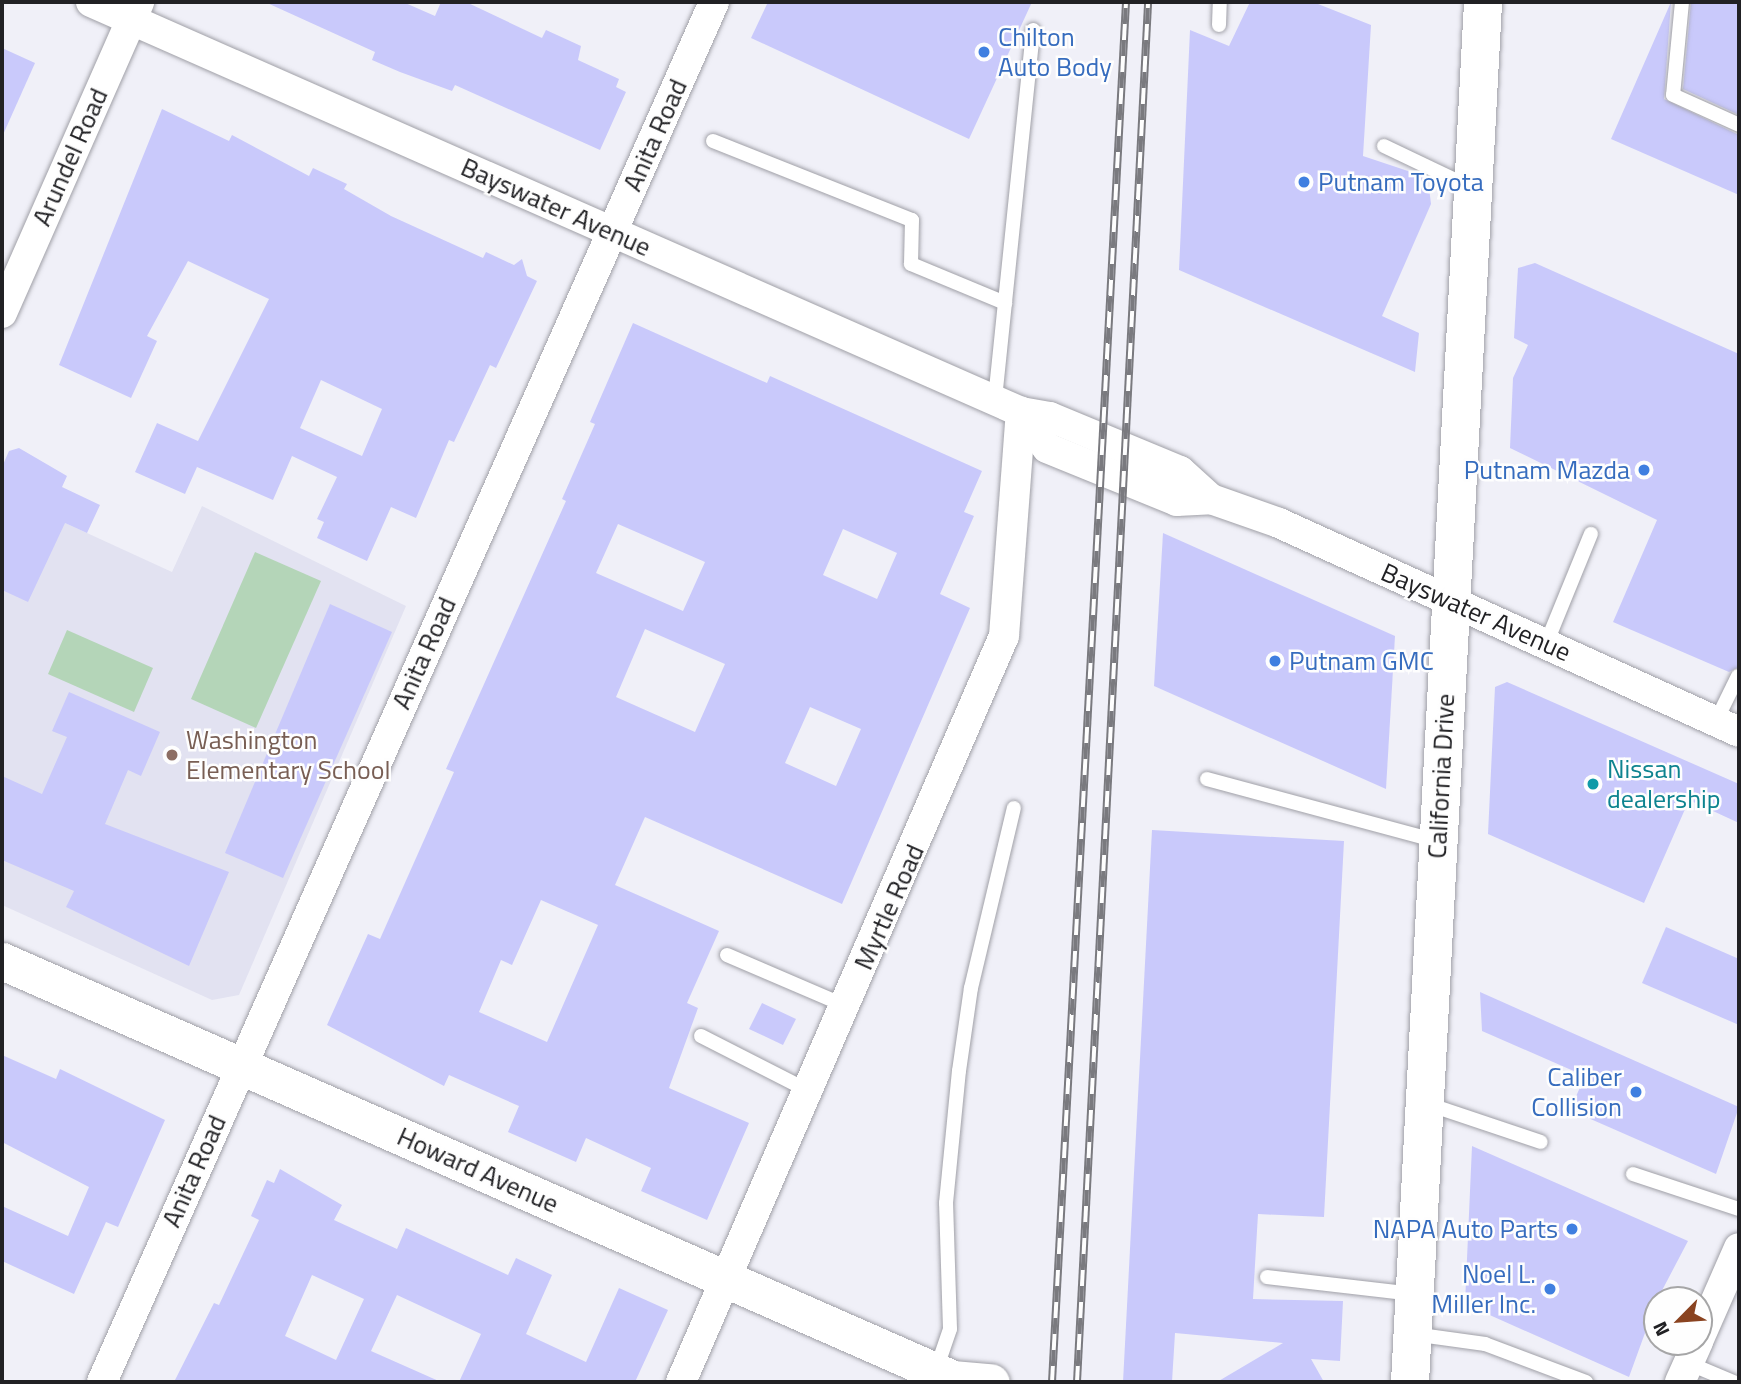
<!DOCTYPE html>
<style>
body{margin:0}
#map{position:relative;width:1741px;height:1384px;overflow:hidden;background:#f0f0f8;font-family:"Titillium Web",sans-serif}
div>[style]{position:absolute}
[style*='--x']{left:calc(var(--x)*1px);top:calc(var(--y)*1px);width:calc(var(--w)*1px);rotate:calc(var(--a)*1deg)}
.built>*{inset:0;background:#e2e2f1}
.green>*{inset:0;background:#b4d5b8}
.building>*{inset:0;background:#c9c9fb}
.roads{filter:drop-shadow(0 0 2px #a0a0a7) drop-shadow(0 0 2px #a0a0a7)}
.service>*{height:14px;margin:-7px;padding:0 7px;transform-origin:7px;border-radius:7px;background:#fff}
.minor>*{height:30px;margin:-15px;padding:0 15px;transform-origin:15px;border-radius:15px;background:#fff}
.tertiary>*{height:37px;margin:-18.5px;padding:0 18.5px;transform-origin:18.5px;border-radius:18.5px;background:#fff}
.secondary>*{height:38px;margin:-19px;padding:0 19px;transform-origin:19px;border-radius:19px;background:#fff}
.rail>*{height:8px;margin-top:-4px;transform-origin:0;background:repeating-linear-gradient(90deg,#fefefe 0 16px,#7a7a7f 0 32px);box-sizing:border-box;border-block:2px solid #7a7a7f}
.dots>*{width:19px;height:19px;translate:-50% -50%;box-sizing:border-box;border:4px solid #fefefe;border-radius:50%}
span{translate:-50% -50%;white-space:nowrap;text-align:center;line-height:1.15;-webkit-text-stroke:5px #fefefe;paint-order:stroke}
.shop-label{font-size:26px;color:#366cbe}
.left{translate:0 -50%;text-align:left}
.right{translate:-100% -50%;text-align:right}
.street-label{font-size:26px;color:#212124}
.education-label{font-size:26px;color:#785e54}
.culture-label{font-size:26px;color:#0d838f}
.frame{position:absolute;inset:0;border:4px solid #212124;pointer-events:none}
.north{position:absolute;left:1643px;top:1286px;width:70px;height:70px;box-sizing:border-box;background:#fefefe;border:2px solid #a6a6a7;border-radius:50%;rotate:245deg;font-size:19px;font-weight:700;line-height:28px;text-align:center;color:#212124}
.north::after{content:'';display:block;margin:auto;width:24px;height:32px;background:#8a4320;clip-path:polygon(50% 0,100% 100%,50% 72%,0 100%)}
</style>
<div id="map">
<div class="built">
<i style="clip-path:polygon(2px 494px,172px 572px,202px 506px,406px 606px,239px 995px,212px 1000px,2px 905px)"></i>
</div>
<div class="green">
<i style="clip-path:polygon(255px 552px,321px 581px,256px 728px,191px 699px)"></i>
<i style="clip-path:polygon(67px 630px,153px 668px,134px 712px,48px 674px)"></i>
</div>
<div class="building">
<i style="clip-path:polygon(265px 2px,403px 2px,435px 16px,441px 2px,466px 2px,542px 38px,546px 30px,581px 46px,578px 60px,619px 79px,616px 87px,626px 92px,600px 150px,455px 85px,452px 91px,400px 72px,372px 60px,375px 52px)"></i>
<i style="clip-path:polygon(768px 2px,1032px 2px,969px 139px,751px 38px)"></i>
<i style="clip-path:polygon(1250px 2px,1313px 2px,1371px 25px,1363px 156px,1420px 175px,1429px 188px,1431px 204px,1382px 316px,1419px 333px,1415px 372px,1179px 270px,1190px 30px,1229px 46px)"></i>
<i style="clip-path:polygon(1671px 2px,1664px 99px,1739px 135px,1739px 195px,1611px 139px)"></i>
<i style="clip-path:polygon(1691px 2px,1739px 2px,1739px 115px,1683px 89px)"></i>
<i style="clip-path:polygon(2px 48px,35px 63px,2px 137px)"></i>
<i style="clip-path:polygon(evenodd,162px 109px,229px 141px,232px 135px,309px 176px,313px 168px,347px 184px,344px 189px,391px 216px,483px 258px,486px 252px,514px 265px,522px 259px,527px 276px,537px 281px,496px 368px,490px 365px,454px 442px,449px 440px,416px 518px,391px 507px,367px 561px,317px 538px,324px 522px,317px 519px,337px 477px,292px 456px,273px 500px,197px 467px,185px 494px,135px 472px,157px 423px,198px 441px,269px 299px,188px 261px,147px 336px,157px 341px,131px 398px,59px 365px,162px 109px,321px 380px,382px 409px,362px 456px,300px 428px,321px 380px)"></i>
<i style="clip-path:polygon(1535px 263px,1739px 354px,1739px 667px,1729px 672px,1613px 622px,1657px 520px,1510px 448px,1513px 378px,1528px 345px,1514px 338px,1518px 268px)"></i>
<i style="clip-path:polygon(evenodd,633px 323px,767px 383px,770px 376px,982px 471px,964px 512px,974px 516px,940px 594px,970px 608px,842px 904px,645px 817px,615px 885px,719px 931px,687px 1003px,698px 1008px,669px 1088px,749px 1123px,707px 1220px,641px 1191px,651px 1168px,586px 1138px,576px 1162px,508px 1132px,519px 1106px,449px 1075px,444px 1086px,327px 1025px,368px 934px,380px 939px,424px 840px,454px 772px,446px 769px,566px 501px,562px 499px,595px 424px,590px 422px,633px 323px,618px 524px,705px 562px,683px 611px,596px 573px,618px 524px,633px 323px,843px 529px,897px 553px,877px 599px,823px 575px,843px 529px,633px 323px,645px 629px,725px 664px,695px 732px,616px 697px,645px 629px,633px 323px,810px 707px,861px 729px,836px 786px,785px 763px,810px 707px,633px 323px,541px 900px,598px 925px,547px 1042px,479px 1012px,501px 960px,512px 965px,541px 900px)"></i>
<i style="clip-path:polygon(19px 448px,67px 476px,62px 487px,100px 505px,87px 533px,65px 523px,28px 602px,2px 590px,2px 467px,9px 451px)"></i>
<i style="clip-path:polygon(1163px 533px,1395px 636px,1386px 789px,1154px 686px)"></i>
<i style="clip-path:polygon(330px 604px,392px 632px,283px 878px,225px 853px)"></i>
<i style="clip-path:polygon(1507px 682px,1739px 784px,1739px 823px,1689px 800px,1644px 903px,1488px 834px,1495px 687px)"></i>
<i style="clip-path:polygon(69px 692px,160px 732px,141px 776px,128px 770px,105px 824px,229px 872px,189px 966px,66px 907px,74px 891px,2px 860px,2px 776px,42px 794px,67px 737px,52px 731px)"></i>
<i style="clip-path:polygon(1152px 830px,1344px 841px,1324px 1217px,1258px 1214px,1253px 1299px,1343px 1301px,1340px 1361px,1311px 1359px,1324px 1382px,1217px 1382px,1283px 1343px,1175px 1333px,1172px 1382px,1123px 1382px)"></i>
<i style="clip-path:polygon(1666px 927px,1739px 959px,1739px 1025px,1642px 983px)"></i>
<i style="clip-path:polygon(1480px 992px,1739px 1107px,1716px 1174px,1570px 1110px,1585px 1076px,1482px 1031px)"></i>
<i style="clip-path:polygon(762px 1003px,796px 1019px,783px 1045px,749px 1029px)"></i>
<i style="clip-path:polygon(2px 1055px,56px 1079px,60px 1069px,165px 1120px,118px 1227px,106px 1222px,74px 1294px,2px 1261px,2px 1206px,68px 1236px,89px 1187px,2px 1142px)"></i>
<i style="clip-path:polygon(1472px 1146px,1688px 1241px,1657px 1300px,1629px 1377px,1465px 1304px)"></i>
<i style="clip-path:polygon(evenodd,280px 1169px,342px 1205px,334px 1220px,397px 1249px,406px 1228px,508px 1275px,516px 1258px,552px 1275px,526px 1334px,586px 1362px,619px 1288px,668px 1310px,635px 1382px,459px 1382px,481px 1334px,397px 1295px,371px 1351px,441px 1382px,174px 1382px,214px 1303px,219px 1305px,259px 1220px,251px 1216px,267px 1180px,274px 1183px,280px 1169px,312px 1275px,364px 1299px,336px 1360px,285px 1336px,312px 1275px)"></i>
</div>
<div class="roads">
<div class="service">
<i style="--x:1682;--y:2;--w:93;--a:95.5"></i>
<i style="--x:1673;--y:95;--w:72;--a:24.4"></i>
<i style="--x:1219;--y:25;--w:23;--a:-88"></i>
<i style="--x:713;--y:141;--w:214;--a:21.7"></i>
<i style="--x:912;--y:220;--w:44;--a:91.3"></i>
<i style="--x:911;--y:264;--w:102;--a:22.5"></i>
<i style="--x:1384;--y:146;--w:98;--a:25.5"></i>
<i style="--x:995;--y:399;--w:371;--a:-84.1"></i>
<i style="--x:1546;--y:644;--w:119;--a:-67.8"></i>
<i style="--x:1716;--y:721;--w:50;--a:-63.9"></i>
<i style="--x:1207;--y:779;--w:237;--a:15.1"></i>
<i style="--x:727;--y:955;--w:129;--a:23.2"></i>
<i style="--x:701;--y:1036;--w:121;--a:27"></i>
<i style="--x:1425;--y:1103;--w:122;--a:18.6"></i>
<i style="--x:1633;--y:1174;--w:112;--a:18.3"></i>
<i style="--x:1267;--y:1277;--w:147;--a:6.6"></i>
<i style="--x:1413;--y:1334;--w:73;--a:7.9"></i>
<i style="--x:1485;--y:1344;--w:108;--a:20.6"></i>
<i style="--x:1688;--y:1363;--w:49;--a:22.9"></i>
<i style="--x:936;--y:1370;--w:43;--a:-71.1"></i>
<i style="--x:950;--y:1329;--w:126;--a:-91.8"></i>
<i style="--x:946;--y:1203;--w:133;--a:-84.4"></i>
<i style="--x:959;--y:1071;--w:84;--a:-81.8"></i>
<i style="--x:971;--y:988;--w:185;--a:-76.6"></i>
</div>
<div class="minor">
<i style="--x:91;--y:2;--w:1016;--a:23.79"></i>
<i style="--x:1021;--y:412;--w:29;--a:10"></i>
<i style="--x:1050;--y:417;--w:141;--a:22.6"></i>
<i style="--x:1180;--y:471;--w:42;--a:42.1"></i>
<i style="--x:2;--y:313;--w:340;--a:-66.2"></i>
<i style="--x:1021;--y:412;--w:44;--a:54.2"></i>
<i style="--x:1047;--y:448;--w:140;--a:22.2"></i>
<i style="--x:1177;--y:501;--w:34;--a:-3"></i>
<i style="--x:1211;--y:499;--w:72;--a:19.4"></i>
<i style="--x:1279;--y:523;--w:505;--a:24.43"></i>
<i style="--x:1699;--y:1339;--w:99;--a:-66.3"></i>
<i style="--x:102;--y:1382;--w:1510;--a:-66.08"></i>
<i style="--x:681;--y:1382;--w:813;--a:-66.59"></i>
<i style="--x:1004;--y:636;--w:225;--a:-85.7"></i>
<i style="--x:1680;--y:1382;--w:44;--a:-65.8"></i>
</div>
<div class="tertiary">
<i style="--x:2;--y:961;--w:1039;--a:23.73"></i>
<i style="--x:953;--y:1379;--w:38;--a:5"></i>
</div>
<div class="secondary">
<i style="--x:1410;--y:1382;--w:1382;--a:-86.97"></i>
</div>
</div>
<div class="rail">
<i style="--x:1052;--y:1382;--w:1382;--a:-86.93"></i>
<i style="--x:1077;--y:1382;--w:1382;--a:-87.05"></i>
</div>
<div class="dots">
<i style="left:984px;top:52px;background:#3f7fe0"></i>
<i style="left:1304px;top:182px;background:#3f7fe0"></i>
<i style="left:1644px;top:470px;background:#3f7fe0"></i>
<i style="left:1275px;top:661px;background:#3f7fe0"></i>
<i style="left:172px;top:755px;background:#8d6e63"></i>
<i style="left:1593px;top:784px;background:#0f9aa8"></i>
<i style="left:1636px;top:1092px;background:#3f7fe0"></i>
<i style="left:1572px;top:1229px;background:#3f7fe0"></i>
<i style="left:1550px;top:1289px;background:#3f7fe0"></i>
</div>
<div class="shop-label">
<span class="left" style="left:998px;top:52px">Chilton<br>Auto Body</span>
<span class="left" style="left:1318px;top:182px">Putnam Toyota</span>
<span class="right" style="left:1630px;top:470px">Putnam Mazda</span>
<span class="left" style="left:1289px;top:661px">Putnam GMC</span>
<span class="right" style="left:1622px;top:1092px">Caliber<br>Collision</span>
<span class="right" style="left:1558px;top:1229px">NAPA Auto Parts</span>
<span class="right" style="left:1536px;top:1289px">Noel L.<br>Miller Inc.</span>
</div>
<div class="street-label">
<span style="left:655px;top:135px;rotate:-66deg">Anita Road</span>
<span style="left:70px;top:157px;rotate:-66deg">Arundel Road</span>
<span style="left:556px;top:207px;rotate:24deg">Bayswater Avenue</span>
<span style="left:1476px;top:612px;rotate:24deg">Bayswater Avenue</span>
<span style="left:424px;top:653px;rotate:-66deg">Anita Road</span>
<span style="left:1441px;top:776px;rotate:-87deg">California Drive</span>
<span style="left:889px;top:907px;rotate:-66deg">Myrtle Road</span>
<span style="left:478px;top:1170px;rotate:24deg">Howard Avenue</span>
<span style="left:194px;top:1171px;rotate:-66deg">Anita Road</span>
</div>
<div class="education-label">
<span class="left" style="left:186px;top:755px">Washington<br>Elementary School</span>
</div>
<div class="culture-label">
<span class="left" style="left:1607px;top:784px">Nissan<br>dealership</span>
</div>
<div class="frame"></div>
<div class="north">N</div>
</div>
